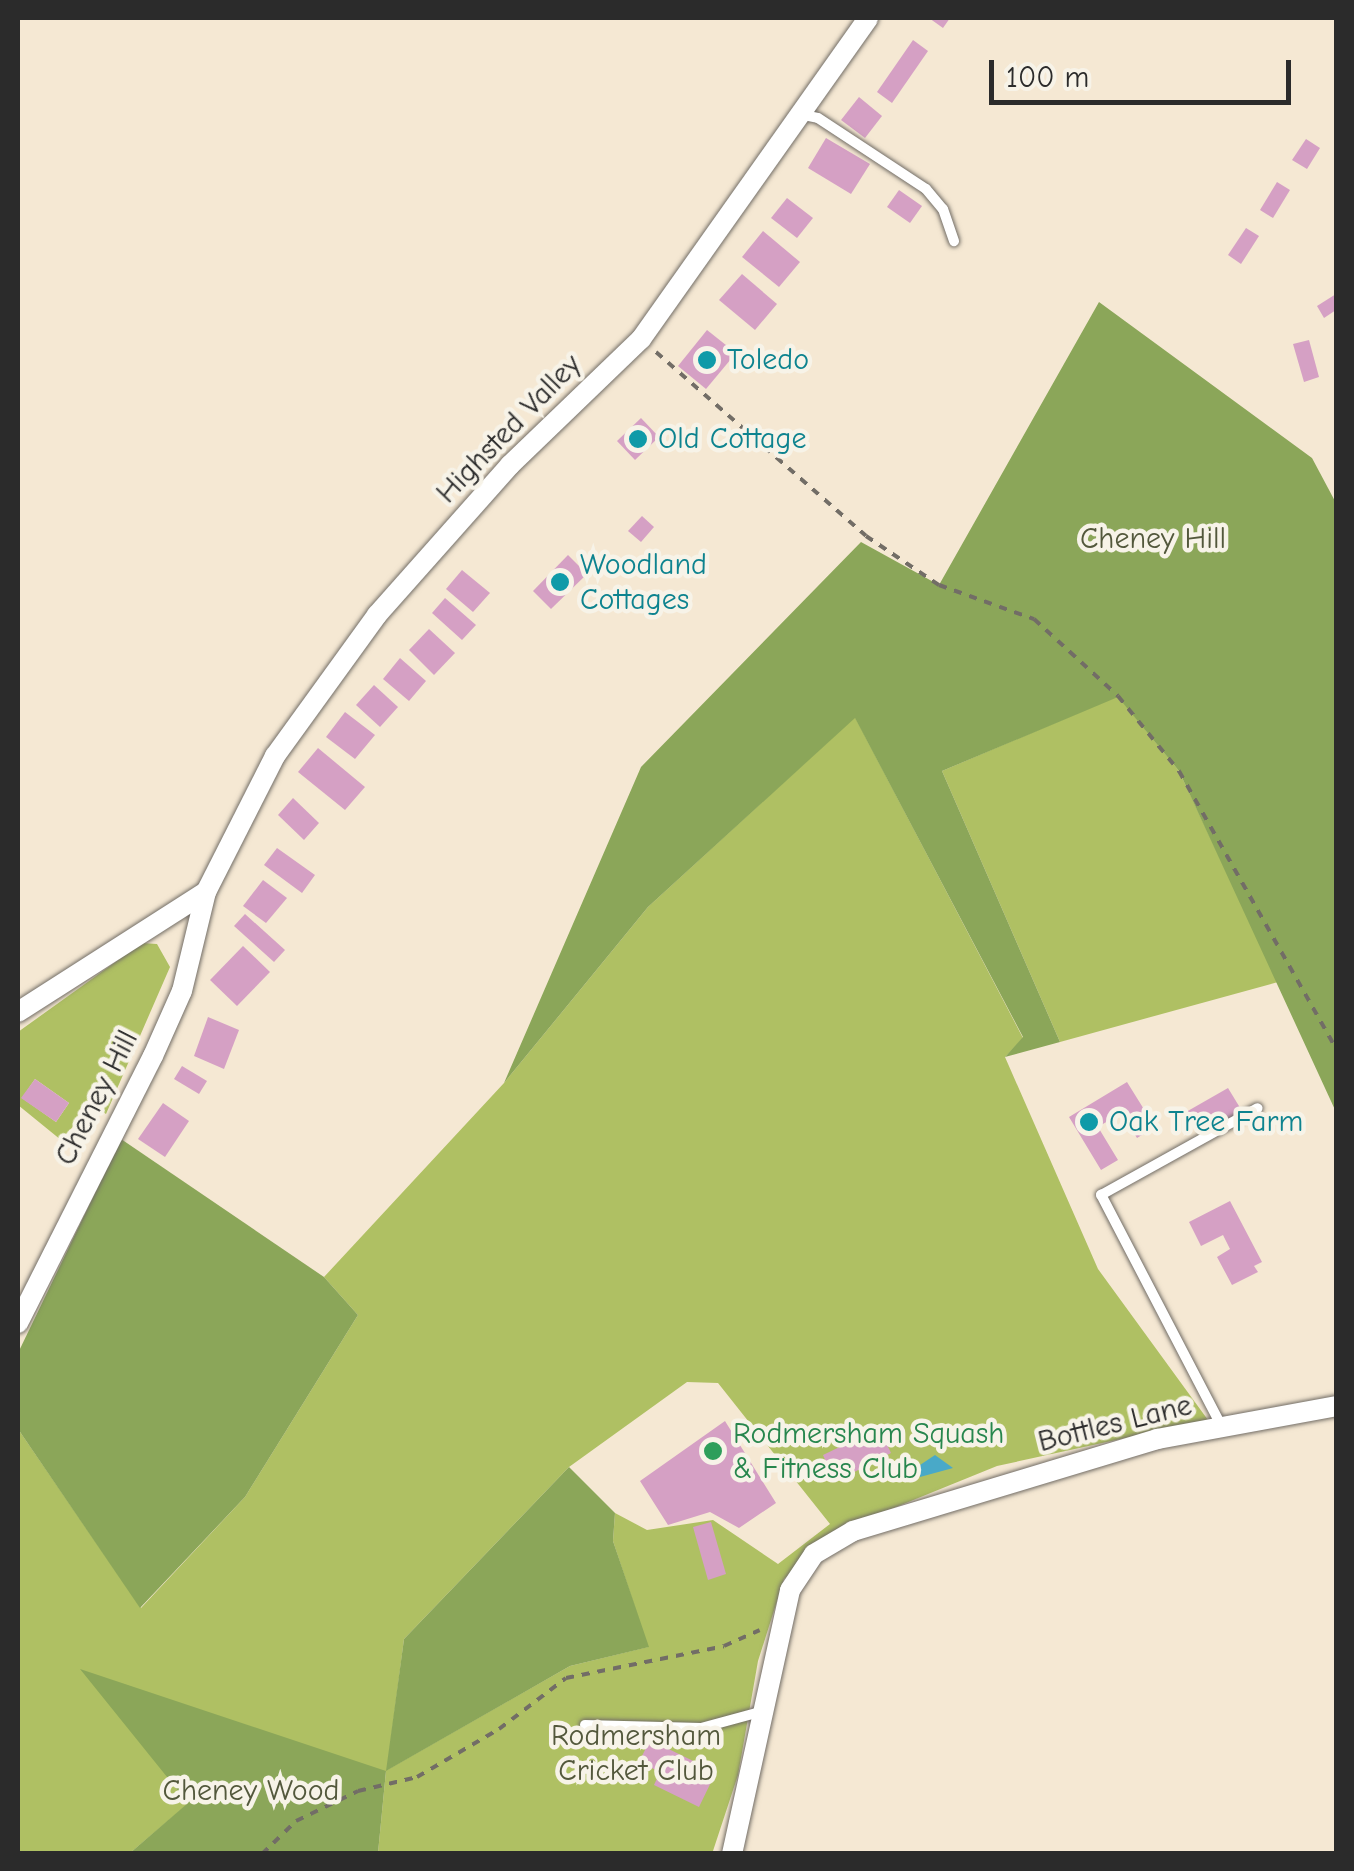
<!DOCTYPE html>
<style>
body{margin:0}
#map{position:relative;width:1354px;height:1871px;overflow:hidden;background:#f5e8d3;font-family:"Comic Neue",sans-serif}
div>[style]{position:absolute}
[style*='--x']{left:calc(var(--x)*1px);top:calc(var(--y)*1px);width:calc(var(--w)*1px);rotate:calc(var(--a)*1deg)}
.green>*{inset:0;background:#afc063}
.forest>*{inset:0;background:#8ba659}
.water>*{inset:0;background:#49a9c8}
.building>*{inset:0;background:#d5a0c4}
.path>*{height:4px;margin-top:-2px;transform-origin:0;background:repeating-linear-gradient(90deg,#726d66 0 8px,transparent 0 16px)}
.roads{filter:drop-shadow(0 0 2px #726d66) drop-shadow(0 0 2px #726d66)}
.lane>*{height:10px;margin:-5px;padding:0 5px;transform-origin:5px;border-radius:5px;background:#fff}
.street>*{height:20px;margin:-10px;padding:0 10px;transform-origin:10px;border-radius:10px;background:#fff}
.dots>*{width:28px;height:28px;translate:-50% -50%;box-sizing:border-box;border:5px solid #f7f3e8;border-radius:50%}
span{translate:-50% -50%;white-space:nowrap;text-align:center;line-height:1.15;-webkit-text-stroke:9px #f7f3e8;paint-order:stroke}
.culture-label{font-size:30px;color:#0d838f}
.left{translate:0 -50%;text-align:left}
.street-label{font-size:30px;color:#2b2b2b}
.park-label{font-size:30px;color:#53583c}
.leisure-label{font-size:30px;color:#27864d}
.frame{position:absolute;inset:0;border:20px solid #2b2b2b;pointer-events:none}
.scale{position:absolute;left:989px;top:60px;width:302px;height:45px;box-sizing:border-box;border:5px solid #2b2b2b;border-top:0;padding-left:12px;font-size:30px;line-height:35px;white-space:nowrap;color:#2b2b2b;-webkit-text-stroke:8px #f7f3e8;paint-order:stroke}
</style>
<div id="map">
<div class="green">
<i style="clip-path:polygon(1118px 696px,1179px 771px,1278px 982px,1060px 1042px,942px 771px)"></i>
<i style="clip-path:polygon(evenodd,855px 717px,1023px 1038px,1005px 1057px,1098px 1269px,1208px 1420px,997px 1466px,842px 1529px,784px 1579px,758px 1661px,738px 1775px,712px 1854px,378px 1853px,386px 1771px,189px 1803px,130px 1853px,18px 1853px,18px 1429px,141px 1608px,245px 1497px,358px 1315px,324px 1277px,504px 1083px,648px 907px,855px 717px,687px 1382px,718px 1383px,830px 1524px,778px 1564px,713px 1520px,647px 1530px,615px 1513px,613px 1541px,648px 1647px,570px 1666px,387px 1770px,404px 1639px,569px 1467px,687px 1382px)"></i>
<i style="clip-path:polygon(evenodd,142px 943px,157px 944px,170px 967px,106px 1114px,92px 1105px,61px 1140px,18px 1105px,18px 1032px,142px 943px,35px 1079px,69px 1103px,56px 1122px,22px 1098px,35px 1079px)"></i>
</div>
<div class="forest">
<i style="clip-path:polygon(1099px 302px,1312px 458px,1336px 503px,1336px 1112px,1179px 771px,1118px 697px,942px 771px,1060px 1042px,1005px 1057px,1023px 1037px,855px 718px,648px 907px,504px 1083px,641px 767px,861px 542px,939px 585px)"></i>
<i style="clip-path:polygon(121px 1139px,324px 1277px,358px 1315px,245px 1497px,140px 1608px,18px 1429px,18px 1353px)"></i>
<i style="clip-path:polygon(569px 1467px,615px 1513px,613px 1541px,649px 1647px,570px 1666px,386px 1771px,378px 1853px,130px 1853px,188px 1803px,80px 1669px,386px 1771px,404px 1639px)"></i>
</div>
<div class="water">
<i style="clip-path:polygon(935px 1455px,953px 1468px,920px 1477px,920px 1465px)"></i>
</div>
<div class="building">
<i style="clip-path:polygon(929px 18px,950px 18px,943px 28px)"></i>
<i style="clip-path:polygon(913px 40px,928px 51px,892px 103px,877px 92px)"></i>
<i style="clip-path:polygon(859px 97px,882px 116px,865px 138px,841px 120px)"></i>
<i style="clip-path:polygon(826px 138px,870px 164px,851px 194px,808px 168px)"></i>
<i style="clip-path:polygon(1306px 139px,1320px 148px,1307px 169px,1292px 160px)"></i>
<i style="clip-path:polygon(1277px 182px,1290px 190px,1273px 218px,1260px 210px)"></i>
<i style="clip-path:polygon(899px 190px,922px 206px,910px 223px,887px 207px)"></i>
<i style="clip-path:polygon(787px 198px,813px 218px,797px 238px,771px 218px)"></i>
<i style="clip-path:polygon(1246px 228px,1259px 236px,1241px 264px,1228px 255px)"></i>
<i style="clip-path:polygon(763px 231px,800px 262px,779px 287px,742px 257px)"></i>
<i style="clip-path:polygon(742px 274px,777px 304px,755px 330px,719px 300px)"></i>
<i style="clip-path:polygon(1336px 294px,1336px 310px,1324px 318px,1317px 306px)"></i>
<i style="clip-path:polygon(707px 330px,736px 353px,706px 389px,678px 366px)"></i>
<i style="clip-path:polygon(1309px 340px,1319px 377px,1304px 382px,1293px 344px)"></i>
<i style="clip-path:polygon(641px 418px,659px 437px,635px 460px,617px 441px)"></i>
<i style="clip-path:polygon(642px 516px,654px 527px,641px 542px,628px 531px)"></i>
<i style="clip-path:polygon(568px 555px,587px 574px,551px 609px,533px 591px)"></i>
<i style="clip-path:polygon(462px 570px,490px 593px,473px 612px,446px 589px)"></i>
<i style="clip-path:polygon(445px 598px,476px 625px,462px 640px,432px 613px)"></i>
<i style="clip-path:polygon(429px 629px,455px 653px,434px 675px,409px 650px)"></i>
<i style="clip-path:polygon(400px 658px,426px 681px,409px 701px,383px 679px)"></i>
<i style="clip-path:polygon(374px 685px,398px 707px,380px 727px,356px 705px)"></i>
<i style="clip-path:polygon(345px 712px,375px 735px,355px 759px,326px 737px)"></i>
<i style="clip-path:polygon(318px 748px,365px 787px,345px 810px,298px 772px)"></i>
<i style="clip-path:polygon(293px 798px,319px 823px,304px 840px,278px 815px)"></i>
<i style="clip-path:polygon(277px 848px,315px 875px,302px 893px,264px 865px)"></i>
<i style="clip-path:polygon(263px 880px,287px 898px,266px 923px,243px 906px)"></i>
<i style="clip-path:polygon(245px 914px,285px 950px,274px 962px,234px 926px)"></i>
<i style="clip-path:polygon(243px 946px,270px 972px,237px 1006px,210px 980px)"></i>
<i style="clip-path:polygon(208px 1017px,239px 1030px,224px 1069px,194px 1056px)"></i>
<i style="clip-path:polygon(182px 1066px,207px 1081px,199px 1094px,174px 1079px)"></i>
<i style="clip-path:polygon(35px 1079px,69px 1103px,56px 1122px,21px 1098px)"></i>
<i style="clip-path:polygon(1127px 1082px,1155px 1127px,1137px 1138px,1121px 1113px,1098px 1127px,1118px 1160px,1101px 1170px,1069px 1117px)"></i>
<i style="clip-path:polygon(1228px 1088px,1242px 1111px,1201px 1136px,1186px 1112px)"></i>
<i style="clip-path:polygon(163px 1103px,189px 1121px,165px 1157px,138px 1139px)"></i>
<i style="clip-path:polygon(1230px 1201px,1262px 1262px,1254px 1266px,1258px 1272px,1232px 1285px,1217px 1257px,1230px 1249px,1223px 1235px,1201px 1246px,1189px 1222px)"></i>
<i style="clip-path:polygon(725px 1421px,776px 1503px,739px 1528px,710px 1512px,668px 1525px,640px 1481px)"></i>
<i style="clip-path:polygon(879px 1428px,891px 1453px,835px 1482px,823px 1455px)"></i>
<i style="clip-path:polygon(711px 1522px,726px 1574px,708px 1580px,693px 1527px)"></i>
<i style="clip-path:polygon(650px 1740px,716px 1772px,699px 1807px,654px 1785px,660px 1772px,639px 1762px)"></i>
</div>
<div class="path">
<i style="--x:656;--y:352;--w:279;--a:41.2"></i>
<i style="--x:866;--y:536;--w:88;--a:33.9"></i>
<i style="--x:939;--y:585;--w:101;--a:19.7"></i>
<i style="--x:1034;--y:619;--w:114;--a:42.5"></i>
<i style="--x:1118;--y:696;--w:97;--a:50.9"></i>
<i style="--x:1179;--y:771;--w:318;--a:60.5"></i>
<i style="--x:262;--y:1854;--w:47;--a:-44.1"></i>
<i style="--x:296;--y:1821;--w:69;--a:-25.8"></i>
<i style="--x:358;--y:1791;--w:61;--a:-13.3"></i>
<i style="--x:417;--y:1777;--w:95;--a:-30.3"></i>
<i style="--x:499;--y:1729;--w:84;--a:-37.3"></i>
<i style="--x:566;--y:1678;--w:161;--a:-11.4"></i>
<i style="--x:724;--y:1646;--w:39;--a:-24"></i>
</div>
<div class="roads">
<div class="lane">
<i style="--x:799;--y:114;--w:19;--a:12"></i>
<i style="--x:818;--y:118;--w:129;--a:33.3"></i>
<i style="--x:926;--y:189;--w:26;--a:50"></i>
<i style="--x:943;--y:209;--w:34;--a:71"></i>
<i style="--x:1222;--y:1427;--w:262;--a:-117.5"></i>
<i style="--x:1101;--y:1195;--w:179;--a:-29"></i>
<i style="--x:585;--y:1725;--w:116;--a:1.5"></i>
<i style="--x:701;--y:1728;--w:61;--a:-15.2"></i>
</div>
<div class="street">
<i style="--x:18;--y:1012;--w:223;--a:-32.6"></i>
<i style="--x:18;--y:1323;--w:299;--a:-63.2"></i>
<i style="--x:153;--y:1056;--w:71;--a:-66"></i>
<i style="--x:182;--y:991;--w:102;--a:-76.4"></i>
<i style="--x:206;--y:892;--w:153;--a:-63.1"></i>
<i style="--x:275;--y:756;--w:174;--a:-54.1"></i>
<i style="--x:377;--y:615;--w:200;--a:-48.4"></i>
<i style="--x:510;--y:465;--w:182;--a:-43.9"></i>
<i style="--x:641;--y:339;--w:393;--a:-54.7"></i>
<i style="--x:732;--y:1854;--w:270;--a:-77.6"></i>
<i style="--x:790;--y:1590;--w:43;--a:-56.3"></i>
<i style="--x:814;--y:1554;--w:45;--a:-30.5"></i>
<i style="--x:853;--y:1531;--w:318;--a:-16.8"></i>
<i style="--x:1157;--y:1439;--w:182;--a:-10.4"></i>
</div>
</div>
<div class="dots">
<i style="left:707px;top:360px;background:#0f9aa8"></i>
<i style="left:638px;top:439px;background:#0f9aa8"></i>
<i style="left:560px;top:582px;background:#0f9aa8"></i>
<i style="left:1089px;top:1122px;background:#0f9aa8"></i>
<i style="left:713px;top:1451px;background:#2e9e5b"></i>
</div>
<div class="culture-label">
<span class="left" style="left:727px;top:360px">Toledo</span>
<span class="left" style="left:658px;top:439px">Old Cottage</span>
<span class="left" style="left:580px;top:582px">Woodland<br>Cottages</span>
<span class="left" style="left:1109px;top:1122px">Oak Tree Farm</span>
</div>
<div class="street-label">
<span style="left:509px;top:429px;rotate:-46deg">Highsted Valley</span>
<span style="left:97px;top:1098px;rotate:-63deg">Cheney Hill</span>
<span style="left:1115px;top:1424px;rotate:-14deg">Bottles Lane</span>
</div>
<div class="park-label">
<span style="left:1153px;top:539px">Cheney Hill</span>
<span style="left:636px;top:1753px">Rodmersham<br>Cricket Club</span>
<span style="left:251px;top:1791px">Cheney Wood</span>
</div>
<div class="leisure-label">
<span class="left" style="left:733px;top:1451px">Rodmersham Squash<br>&amp; Fitness Club</span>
</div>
<div class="frame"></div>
<div class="scale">100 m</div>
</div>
